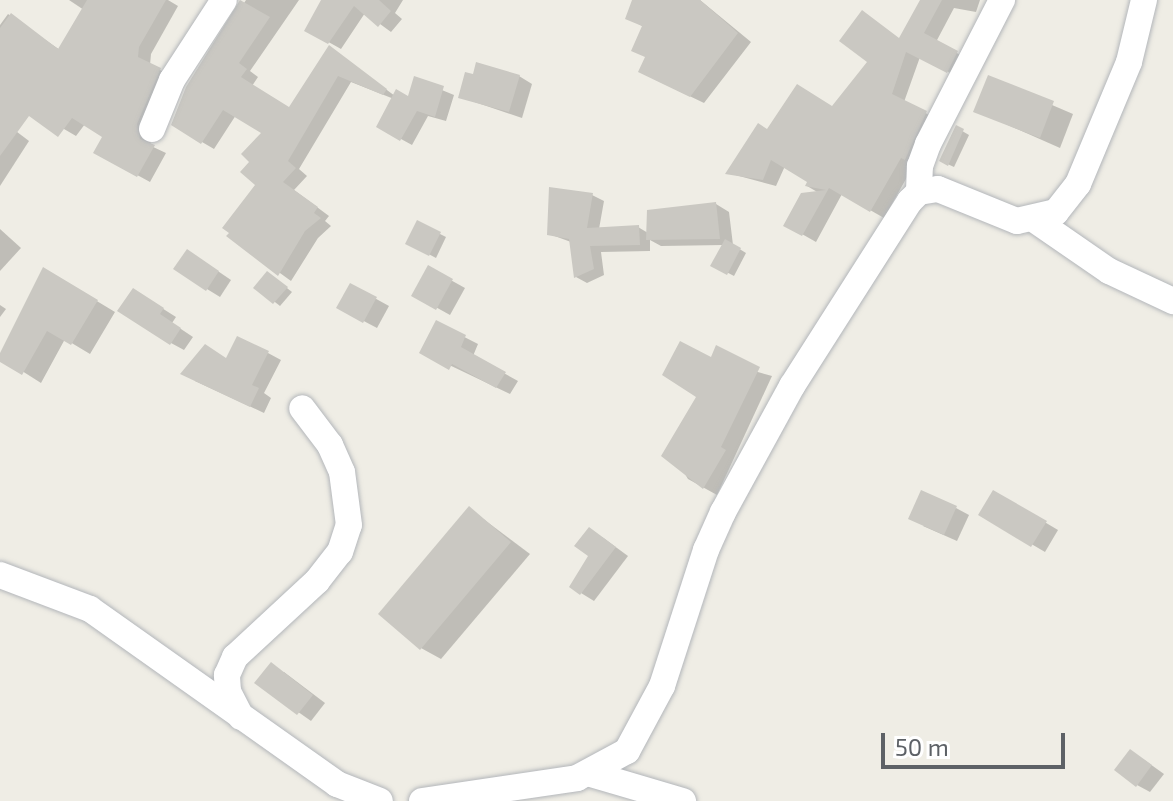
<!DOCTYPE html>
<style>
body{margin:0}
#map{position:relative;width:1173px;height:801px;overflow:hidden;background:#efede5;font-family:"Exo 2",sans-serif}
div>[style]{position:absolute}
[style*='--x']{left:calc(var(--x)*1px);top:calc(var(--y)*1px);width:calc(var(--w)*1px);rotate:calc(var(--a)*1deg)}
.shadow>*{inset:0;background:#0003}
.building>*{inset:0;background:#cac8c2}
.roads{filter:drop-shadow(0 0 2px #b3b6ba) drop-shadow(0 0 2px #b3b6ba)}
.street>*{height:26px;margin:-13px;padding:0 13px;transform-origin:13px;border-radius:13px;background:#fff}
span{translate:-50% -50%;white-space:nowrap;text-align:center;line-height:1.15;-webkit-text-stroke:6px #fff;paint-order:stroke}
.scale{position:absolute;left:881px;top:733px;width:184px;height:36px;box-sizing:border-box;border:4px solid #5d6166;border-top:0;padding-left:10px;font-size:24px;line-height:28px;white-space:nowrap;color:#5d6166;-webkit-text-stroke:6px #fff;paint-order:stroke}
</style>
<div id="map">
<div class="shadow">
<i style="clip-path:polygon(69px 0,168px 0,178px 6px,151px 54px,150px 65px,172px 76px,149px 131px,151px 146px,166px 153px,150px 182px,95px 152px,104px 136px,85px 124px,76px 136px,64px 129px,0 74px,0 25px,8px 14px,60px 50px,84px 10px)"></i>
<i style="clip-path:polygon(246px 0,299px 0,250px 71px,258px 77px,252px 86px,290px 109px,329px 47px,395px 96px,409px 99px,415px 79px,454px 95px,446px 121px,428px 116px,412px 145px,379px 127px,394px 99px,351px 82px,299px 169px,307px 176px,294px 190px,329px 216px,325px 221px,331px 226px,318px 238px,291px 281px,229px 236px,257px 184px,252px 162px,264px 132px,236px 115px,214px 149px,202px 142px,188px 88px)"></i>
<i style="clip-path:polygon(323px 0,403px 0,395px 13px,402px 19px,391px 32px,365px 13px,341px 49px,307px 30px)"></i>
<i style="clip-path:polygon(635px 0,700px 0,751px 42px,704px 103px,654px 79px,644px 27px,627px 18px)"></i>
<i style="clip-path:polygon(922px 0,980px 0,976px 12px,954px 8px,936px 42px,970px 60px,960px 78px,920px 57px,904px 102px,939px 120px,915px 163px,884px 218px,842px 194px,816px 242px,786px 225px,819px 193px,807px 186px,810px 181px,785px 166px,776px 186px,728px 173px,768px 131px,833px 108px,901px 40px)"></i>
<i style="clip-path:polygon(519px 76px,532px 84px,522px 118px,460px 97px)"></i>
<i style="clip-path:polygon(989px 78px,1073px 114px,1060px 148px,976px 111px)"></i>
<i style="clip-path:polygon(0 119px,29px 141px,0 186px)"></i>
<i style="clip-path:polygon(957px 128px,969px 135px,954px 167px,941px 161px)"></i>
<i style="clip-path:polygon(592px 195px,604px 201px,599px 229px,638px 227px,648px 233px,716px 204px,729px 212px,733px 245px,746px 253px,734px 276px,713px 265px,724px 245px,661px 246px,650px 240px,650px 251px,601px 252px,604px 275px,587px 283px,576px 277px,571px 242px,549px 234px)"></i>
<i style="clip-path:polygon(418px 223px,446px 237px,436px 258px,408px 243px)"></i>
<i style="clip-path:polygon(0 229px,21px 248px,0 271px)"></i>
<i style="clip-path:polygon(200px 259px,231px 280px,220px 297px,207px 289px)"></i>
<i style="clip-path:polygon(429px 268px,465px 288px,450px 315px,414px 295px)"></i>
<i style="clip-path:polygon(47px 271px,115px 312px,90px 354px,65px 339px,41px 383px,0 357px)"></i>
<i style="clip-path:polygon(273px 277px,292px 292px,280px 306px,256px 287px)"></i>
<i style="clip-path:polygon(351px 285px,389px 306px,377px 328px,339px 308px)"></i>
<i style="clip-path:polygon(146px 298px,176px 317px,172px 323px,193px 337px,184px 350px,171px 343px)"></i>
<i style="clip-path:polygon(0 305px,6px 309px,0 317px)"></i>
<i style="clip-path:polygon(437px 323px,478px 344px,473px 356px,518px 381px,510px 394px,422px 352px)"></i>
<i style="clip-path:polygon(268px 353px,281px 360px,264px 393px,271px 398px,264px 413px,195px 381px,228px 360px)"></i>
<i style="clip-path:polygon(712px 359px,772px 376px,717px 495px,688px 479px,679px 464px)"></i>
<i style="clip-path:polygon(994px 492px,1058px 530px,1045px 552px,980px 514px)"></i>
<i style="clip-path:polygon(956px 508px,969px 515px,957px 541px,923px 526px)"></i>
<i style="clip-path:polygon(470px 509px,530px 554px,441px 659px,421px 648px)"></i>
<i style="clip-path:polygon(602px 537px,628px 556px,594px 601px,581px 593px)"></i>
<i style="clip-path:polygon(284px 672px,325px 703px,311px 721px,257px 683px)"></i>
<i style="clip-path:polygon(1143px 759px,1164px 774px,1150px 792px,1137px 785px)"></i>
</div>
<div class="building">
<i style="clip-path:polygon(87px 0,166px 0,139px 47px,138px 57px,161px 68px,137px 124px,140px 139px,155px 145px,137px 177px,93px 153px,102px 137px,72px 118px,58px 137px,29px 116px,0 156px,0 28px,11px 13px,58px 49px)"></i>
<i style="clip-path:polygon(240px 0,270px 17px,239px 63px,247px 69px,241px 77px,289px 107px,329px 45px,387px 89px,383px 95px,338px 76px,288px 161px,296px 168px,283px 182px,318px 207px,314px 213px,321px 218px,305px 231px,278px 276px,226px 236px,229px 233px,222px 228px,255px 185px,240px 172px,249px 162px,241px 154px,261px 133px,223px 110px,201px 144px,171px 125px,186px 87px)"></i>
<i style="clip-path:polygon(321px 0,379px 0,391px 11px,378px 27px,354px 6px,328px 44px,304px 31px)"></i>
<i style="clip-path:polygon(632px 0,700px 0,738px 33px,690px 97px,638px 72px,645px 57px,631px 51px,642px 26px,625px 19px)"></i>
<i style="clip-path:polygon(920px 0,942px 0,924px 33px,958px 51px,947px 73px,906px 52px,892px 94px,927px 111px,905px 160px,901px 158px,870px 212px,829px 188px,802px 236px,783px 226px,801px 193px,826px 190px,805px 186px,807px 182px,771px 160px,763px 180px,725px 174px,758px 123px,767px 129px,797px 84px,832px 106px,867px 62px,839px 41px,862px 10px,899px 38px)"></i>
<i style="clip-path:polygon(476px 62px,520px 75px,509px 112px,458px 98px,465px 72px,473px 74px)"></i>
<i style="clip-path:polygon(988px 75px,1054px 101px,1040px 138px,973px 112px)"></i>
<i style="clip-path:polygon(414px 76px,444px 86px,435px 117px,417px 111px,400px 141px,376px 127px,396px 89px,408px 96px)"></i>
<i style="clip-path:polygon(956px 125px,964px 129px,948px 166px,939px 161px)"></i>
<i style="clip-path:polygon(549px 187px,593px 193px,587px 228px,639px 225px,640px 245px,590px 246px,594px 269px,574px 278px,569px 239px,547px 235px)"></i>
<i style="clip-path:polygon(716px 202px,720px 239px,646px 240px,647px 210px)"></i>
<i style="clip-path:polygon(417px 220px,441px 232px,429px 256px,405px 244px)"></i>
<i style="clip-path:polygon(725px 239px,741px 248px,727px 275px,710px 266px)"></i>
<i style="clip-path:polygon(187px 249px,219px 271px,206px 291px,173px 269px)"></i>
<i style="clip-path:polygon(428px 265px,453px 279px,436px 310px,411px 296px)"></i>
<i style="clip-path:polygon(43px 267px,98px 300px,71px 345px,47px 331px,22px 375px,0 362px,0 353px)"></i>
<i style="clip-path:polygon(267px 271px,288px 287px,273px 304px,253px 288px)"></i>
<i style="clip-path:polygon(350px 283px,377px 297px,363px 323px,336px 308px)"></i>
<i style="clip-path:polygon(133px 288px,164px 308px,160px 314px,181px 328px,170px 345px,117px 311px)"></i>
<i style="clip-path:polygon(436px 320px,466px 335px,461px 347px,506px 372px,496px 388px,452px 364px,449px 370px,419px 353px)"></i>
<i style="clip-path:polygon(237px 336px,269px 351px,252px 385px,259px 388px,250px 407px,180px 374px,205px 344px,226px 358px)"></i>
<i style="clip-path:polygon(680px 341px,711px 357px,716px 345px,760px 367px,721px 447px,726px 450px,703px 489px,661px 456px,696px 397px,662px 375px)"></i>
<i style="clip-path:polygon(921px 490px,957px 506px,944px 535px,908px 519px)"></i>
<i style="clip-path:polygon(993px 490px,1047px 521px,1031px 547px,978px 515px)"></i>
<i style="clip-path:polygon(469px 506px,511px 542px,420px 650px,378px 614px)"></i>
<i style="clip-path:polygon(589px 527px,616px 547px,580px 595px,569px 587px,588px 556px,574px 546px)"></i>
<i style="clip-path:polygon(271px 662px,313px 695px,297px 715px,254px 683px)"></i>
<i style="clip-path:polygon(1130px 749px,1152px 765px,1136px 787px,1114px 770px)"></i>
</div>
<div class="roads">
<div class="street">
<i style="--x:152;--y:129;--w:53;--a:-67.8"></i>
<i style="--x:172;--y:80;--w:95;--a:-57"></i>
<i style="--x:919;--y:192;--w:26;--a:-88"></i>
<i style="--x:920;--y:166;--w:23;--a:-70"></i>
<i style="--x:928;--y:144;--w:162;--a:-62.8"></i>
<i style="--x:1035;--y:220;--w:90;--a:34.6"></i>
<i style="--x:1109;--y:271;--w:71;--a:25.1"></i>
<i style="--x:0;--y:575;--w:96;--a:20.7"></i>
<i style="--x:90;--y:609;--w:303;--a:35.3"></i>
<i style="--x:337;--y:784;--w:46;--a:21.6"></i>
<i style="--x:241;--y:717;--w:29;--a:-117"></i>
<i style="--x:228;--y:691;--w:16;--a:-94"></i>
<i style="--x:227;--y:675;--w:20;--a:-66"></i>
<i style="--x:235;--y:657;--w:112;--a:-42.8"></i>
<i style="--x:317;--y:581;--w:37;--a:-52"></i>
<i style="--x:340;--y:552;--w:28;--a:-72"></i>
<i style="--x:349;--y:525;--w:53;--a:-97.5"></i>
<i style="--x:342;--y:472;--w:30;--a:-114"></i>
<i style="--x:330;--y:445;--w:46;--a:-127.1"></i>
<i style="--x:591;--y:774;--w:96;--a:16.4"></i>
<i style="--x:422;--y:801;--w:157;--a:-8.4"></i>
<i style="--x:577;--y:778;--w:57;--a:-28.4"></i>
<i style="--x:627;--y:751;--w:74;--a:-61.7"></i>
<i style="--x:662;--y:686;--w:143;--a:-72.1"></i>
<i style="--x:706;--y:550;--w:42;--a:-65.9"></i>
<i style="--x:723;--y:512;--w:144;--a:-61.3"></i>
<i style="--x:792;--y:386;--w:219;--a:-57.5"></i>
<i style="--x:910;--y:201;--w:13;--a:-45"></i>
<i style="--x:919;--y:192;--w:19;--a:-9"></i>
<i style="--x:938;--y:189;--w:85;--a:22.1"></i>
<i style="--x:1017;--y:221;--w:40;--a:-13"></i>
<i style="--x:1056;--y:212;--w:36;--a:-52"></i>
<i style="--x:1078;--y:184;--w:132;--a:-67.3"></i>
<i style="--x:1129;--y:62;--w:64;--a:-76.4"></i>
</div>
</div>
<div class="scale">50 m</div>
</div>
